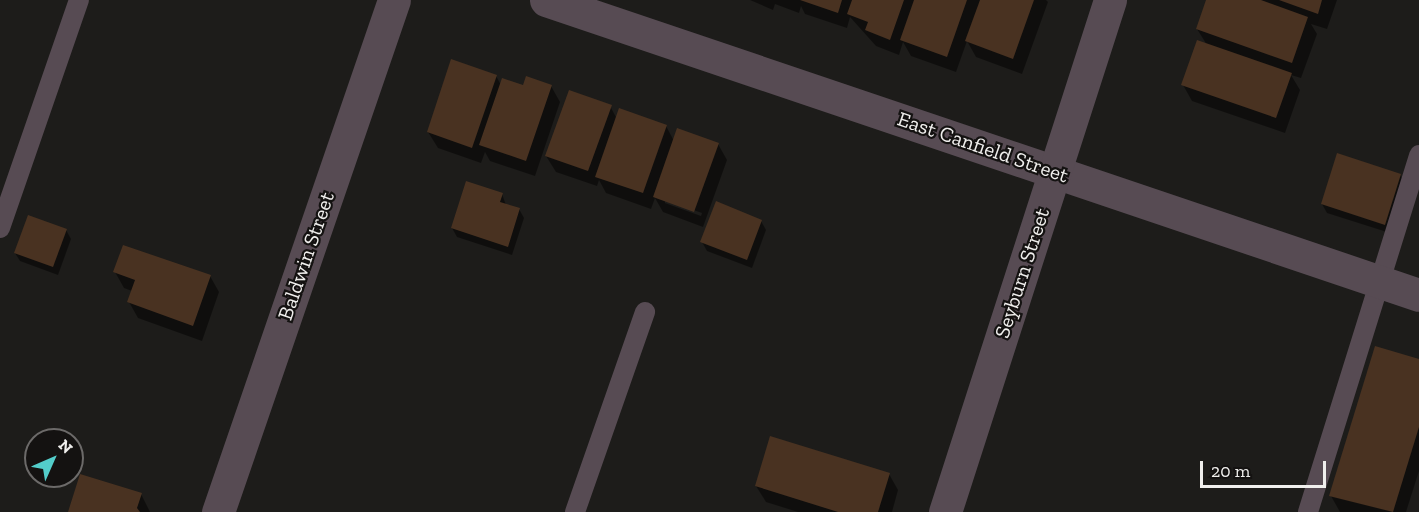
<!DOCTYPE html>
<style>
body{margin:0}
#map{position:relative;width:1419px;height:512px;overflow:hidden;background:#1d1c1a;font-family:"Zilla Slab",serif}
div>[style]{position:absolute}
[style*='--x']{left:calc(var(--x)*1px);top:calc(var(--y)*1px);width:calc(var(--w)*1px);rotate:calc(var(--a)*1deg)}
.shadow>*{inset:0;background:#0007}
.building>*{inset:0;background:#493221}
.service>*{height:20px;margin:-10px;padding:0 10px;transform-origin:10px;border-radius:10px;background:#574b53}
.minor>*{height:33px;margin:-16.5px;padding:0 16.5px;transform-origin:16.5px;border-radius:16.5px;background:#574b53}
span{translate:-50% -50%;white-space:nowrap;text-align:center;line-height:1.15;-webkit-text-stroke:4.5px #141211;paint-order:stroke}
.street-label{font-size:21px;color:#f0efed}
.north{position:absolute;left:24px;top:428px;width:60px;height:60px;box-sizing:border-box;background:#141211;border:2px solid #6c6a69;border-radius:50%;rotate:45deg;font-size:16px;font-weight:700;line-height:24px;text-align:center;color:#f0efed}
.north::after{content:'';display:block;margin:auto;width:21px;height:27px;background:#53cdca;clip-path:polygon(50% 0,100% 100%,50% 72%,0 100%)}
.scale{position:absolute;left:1200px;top:461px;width:126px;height:27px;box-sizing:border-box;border:3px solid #f0efed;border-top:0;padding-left:8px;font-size:18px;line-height:21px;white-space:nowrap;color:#f0efed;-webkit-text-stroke:4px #141211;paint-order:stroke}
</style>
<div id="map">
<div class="shadow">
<i style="clip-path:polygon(750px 0,1046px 0,1048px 2px,1022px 74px,976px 57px,967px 41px,956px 72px,911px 56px,903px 42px,899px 55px,876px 46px,850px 17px,847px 28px,805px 14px,801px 6px,799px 13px,775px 4px,773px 10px)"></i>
<i style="clip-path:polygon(1207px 0,1337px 0,1327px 29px,1311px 24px,1317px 34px,1301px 78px,1291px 75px,1300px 90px,1285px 133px,1192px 101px,1183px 85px,1207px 45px,1197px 29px)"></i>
<i style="clip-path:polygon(496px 76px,501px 85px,551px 86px,560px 102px,535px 176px,490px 161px,485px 152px,481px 163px,438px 148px,428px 132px)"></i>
<i style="clip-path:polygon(evenodd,610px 106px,617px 119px,666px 126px,674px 141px,718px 144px,727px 160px,703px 227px,663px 212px,655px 198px,651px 209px,606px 193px,599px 180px,597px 186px,556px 172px,546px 156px,610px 106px,665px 200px,702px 213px,701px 216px,665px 203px,665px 200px)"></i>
<i style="clip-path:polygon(1400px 175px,1405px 183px,1390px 233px,1327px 213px,1322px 204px)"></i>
<i style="clip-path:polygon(502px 194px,506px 205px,519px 209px,524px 218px,512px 255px,457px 237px,452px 228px)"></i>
<i style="clip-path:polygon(761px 221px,766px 230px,752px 268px,707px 251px,702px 242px)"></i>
<i style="clip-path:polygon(66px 230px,71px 239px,58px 275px,20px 261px,15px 253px)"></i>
<i style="clip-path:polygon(115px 272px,210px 276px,219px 292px,202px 341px,138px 318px,129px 302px,132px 291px,124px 288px)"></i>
<i style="clip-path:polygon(1419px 361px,1419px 471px,1406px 512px,1340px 512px,1331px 496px)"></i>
<i style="clip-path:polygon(889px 474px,898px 490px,892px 512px,798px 512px,766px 502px,756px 486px)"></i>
<i style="clip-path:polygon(141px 494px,150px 512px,70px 512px)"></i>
</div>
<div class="building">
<i style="clip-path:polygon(800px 0,842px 0,838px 13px)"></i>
<i style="clip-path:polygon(852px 0,904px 0,890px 40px,865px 30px,868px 22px,847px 14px)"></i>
<i style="clip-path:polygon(914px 0,967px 0,947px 57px,900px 40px)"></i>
<i style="clip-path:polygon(980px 0,1034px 0,1013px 59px,965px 41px)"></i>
<i style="clip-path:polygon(1206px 0,1261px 0,1308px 17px,1292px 63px,1196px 29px)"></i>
<i style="clip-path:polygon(1279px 0,1322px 0,1318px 14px)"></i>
<i style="clip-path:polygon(1197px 40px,1292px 73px,1276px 118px,1181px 85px)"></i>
<i style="clip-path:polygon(451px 59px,497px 75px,472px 148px,427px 132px)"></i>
<i style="clip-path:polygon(526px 76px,552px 85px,526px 161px,479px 145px,502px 78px,523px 85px)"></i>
<i style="clip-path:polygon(569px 90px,612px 105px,588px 171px,545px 156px)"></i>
<i style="clip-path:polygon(619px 108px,667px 125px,643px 193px,595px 177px)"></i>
<i style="clip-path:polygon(677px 128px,719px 143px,694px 212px,653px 197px)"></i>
<i style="clip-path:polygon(1337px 153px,1401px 174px,1385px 225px,1321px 204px)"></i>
<i style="clip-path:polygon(466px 181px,503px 193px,500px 202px,520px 208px,508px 247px,451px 228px)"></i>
<i style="clip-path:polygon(716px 201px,762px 220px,747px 260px,700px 242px)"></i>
<i style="clip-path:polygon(28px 215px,67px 229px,53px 267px,14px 253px)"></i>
<i style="clip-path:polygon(123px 245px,211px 275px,193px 326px,127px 302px,135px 280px,113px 272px)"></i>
<i style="clip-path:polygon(1375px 346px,1419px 359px,1419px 427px,1393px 512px,1329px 496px)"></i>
<i style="clip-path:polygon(770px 436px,890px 473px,878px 512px,838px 512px,755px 486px)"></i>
<i style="clip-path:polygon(80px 474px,142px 493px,137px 508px,140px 512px,68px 512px)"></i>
</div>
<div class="service">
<i style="--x:0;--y:228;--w:241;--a:-70.9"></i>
<i style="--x:575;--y:512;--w:212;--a:-70.7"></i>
<i style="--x:1308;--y:512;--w:374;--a:-72.7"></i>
</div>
<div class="minor">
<i style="--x:546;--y:0;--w:921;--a:18.67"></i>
<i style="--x:218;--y:512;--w:541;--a:-71.03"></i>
<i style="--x:945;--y:512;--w:538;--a:-72.14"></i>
</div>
<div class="street-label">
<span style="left:983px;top:147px;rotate:19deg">East Canfield Street</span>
<span style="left:306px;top:256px;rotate:-71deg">Baldwin Street</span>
<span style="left:1022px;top:273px;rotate:-72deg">Seyburn Street</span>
</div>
<div class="north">N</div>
<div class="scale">20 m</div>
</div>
